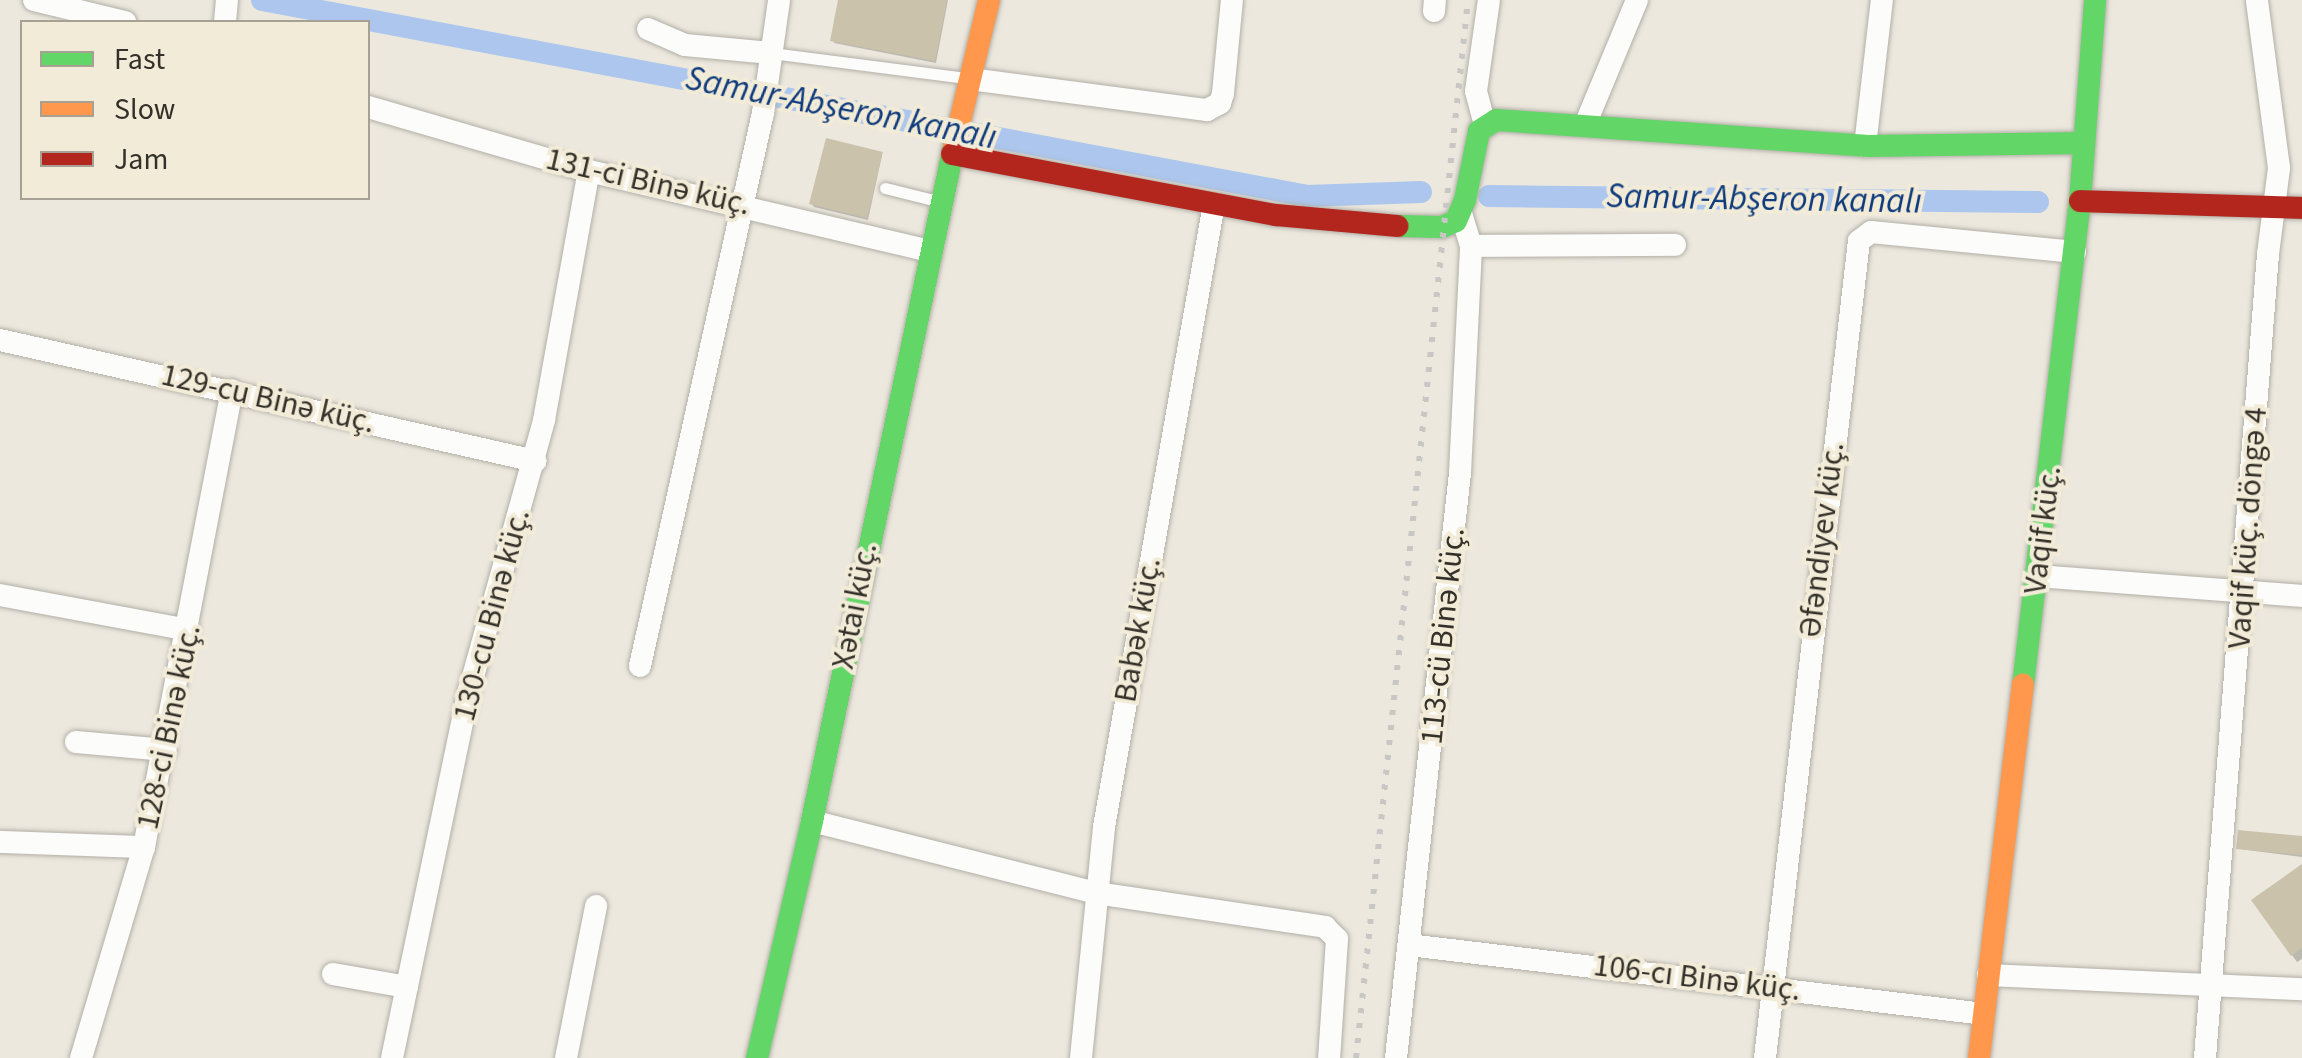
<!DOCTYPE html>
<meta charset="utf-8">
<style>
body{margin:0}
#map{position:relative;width:2302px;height:1058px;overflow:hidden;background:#ece8de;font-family:"Source Sans 3",sans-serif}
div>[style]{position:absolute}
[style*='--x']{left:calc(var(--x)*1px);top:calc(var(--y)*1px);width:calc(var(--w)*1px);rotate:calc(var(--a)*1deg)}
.shadow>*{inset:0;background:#0003}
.canal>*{height:22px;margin:-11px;padding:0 11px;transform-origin:11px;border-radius:11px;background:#acc6ed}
.building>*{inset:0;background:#cac2ab}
.roads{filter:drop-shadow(0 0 2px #b2afa7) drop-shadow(0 0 2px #b2afa7)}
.lane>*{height:11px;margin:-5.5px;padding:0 5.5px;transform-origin:5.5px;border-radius:5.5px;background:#fcfcfa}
.street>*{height:22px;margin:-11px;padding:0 11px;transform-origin:11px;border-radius:11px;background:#fcfcfa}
.fast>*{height:22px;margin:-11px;padding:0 11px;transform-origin:11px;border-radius:11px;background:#63d668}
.slow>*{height:22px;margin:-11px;padding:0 11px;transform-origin:11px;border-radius:11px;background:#ff974d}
.jam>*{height:22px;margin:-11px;padding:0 11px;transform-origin:11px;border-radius:11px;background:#b3261e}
.rail>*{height:6px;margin-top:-3px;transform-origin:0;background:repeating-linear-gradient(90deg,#c8c7c4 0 5px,transparent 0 15px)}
span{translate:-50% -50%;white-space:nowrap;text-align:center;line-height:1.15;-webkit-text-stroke:8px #f2ebd8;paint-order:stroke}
.street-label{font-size:32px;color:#34312a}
.water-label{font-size:35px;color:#0f3b7c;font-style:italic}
.legend{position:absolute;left:20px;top:20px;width:350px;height:180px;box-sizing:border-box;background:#f2ebd8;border:2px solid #a6a192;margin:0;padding:12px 18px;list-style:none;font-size:30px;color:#34312a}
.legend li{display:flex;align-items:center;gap:20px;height:50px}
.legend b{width:50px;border:2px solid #a6a192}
</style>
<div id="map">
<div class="shadow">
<i style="clip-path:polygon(841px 0,948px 0,936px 63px,834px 43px)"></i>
<i style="clip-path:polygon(882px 155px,868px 220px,814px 207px,812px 204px)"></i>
<i style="clip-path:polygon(2302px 838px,2302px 857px,2239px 849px)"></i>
<i style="clip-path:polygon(2302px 867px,2302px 959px,2297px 962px,2259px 909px)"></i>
</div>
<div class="canal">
<i style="--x:262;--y:0;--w:1063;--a:10.62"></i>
<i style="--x:1307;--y:196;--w:114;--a:-2"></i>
<i style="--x:1489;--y:196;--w:549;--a:0.63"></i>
</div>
<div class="building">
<i style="clip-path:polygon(838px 0,947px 0,935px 61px,830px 41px)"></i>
<i style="clip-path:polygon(826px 138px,883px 152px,867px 218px,809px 204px)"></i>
<i style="clip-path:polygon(2238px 830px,2302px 836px,2302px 855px,2236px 849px)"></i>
<i style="clip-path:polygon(2302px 864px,2302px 948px,2291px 956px,2251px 900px)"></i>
</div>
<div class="roads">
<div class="lane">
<i style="--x:771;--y:53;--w:197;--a:7.3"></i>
<i style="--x:885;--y:188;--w:54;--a:14"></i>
</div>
<div class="street">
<i style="--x:34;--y:0;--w:94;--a:13.6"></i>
<i style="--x:1434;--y:11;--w:11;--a:-85"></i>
<i style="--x:225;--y:22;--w:22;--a:-85"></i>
<i style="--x:648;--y:29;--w:40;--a:23.4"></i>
<i style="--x:685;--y:45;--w:86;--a:5.3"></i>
<i style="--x:970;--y:79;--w:239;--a:7.5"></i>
<i style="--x:1207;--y:110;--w:15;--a:-28"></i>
<i style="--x:1220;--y:103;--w:10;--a:-73"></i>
<i style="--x:1223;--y:93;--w:93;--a:-84.5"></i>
<i style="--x:368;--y:107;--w:230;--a:16.2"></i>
<i style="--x:589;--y:171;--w:349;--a:13.2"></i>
<i style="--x:1485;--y:125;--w:35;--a:-105"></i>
<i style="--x:1476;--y:91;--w:92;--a:-81.9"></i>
<i style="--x:1585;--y:125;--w:135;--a:-67.4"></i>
<i style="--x:1865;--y:146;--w:147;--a:-83.4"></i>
<i style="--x:1471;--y:246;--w:204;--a:-0.3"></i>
<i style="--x:0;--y:340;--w:549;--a:12.74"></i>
<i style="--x:2038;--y:576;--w:265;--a:4.3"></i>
<i style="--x:0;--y:595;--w:192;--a:10.5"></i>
<i style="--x:640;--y:666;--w:567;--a:-77.46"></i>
<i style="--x:763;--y:113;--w:114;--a:-81.9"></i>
<i style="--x:76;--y:742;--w:90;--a:5.1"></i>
<i style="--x:812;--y:821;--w:293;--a:14.2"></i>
<i style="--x:1096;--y:893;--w:232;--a:8.4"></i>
<i style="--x:1325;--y:927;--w:17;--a:45"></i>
<i style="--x:1337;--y:939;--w:119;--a:93.8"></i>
<i style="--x:0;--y:842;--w:144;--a:2"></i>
<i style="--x:1409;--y:945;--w:579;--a:6.84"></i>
<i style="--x:333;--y:974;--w:75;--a:10"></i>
<i style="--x:1988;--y:975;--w:314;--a:2.6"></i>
<i style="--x:81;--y:1058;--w:220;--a:-73.4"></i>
<i style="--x:144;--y:847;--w:465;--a:-79.1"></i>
<i style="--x:392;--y:1058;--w:375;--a:-78.2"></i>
<i style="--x:469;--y:691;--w:281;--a:-74.5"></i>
<i style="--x:544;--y:420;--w:253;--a:-79.8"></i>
<i style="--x:566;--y:1058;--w:155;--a:-78.8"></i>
<i style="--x:1081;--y:1058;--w:232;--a:-84.3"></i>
<i style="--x:1104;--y:827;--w:633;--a:-79.99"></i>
<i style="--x:1396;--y:1058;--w:588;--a:-83.76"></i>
<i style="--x:1460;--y:473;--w:227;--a:-87.2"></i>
<i style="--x:1471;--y:246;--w:34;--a:-107"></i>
<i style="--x:1765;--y:1058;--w:822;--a:-83.44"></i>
<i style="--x:1859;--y:241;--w:15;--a:-37"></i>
<i style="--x:1871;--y:232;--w:205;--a:5.6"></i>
<i style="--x:2205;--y:1058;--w:806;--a:-85.52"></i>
<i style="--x:2268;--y:254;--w:87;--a:-82.7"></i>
<i style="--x:2279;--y:168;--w:169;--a:-97.5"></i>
</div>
<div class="fast">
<i style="--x:1398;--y:226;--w:44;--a:1.3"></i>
<i style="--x:1442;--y:227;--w:15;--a:-23"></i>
<i style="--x:1456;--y:221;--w:23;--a:-67"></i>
<i style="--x:1465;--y:200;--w:70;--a:-78.5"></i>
<i style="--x:1479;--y:131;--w:20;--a:-33"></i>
<i style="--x:1496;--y:120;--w:370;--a:4"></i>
<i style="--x:1865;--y:146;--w:219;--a:-0.8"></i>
<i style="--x:2023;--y:685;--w:487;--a:-83.3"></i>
<i style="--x:2080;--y:201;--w:202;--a:-85.7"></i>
<i style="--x:757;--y:1058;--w:243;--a:-76.9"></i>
<i style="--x:812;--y:821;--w:690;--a:-78.12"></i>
</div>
<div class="slow">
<i style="--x:954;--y:146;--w:150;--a:-76.5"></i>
<i style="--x:1979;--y:1058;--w:376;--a:-83.3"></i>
</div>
<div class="jam">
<i style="--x:952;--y:154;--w:330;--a:10.7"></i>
<i style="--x:1276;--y:215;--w:122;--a:5.2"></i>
<i style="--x:2080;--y:201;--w:222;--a:1.8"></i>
</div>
</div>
<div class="rail">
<i style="--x:1356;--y:1058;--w:1064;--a:-83.96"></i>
</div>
<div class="street-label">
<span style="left:648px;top:182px;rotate:13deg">131-ci Binə küç.</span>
<span style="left:268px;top:399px;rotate:13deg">129-cu Binə küç.</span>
<span style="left:2248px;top:528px;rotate:-86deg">Vaqif küç. döngə 4</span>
<span style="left:2043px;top:530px;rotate:-83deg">Vaqif küç.</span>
<span style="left:1822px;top:540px;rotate:-83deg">Əfəndiyev küç.</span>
<span style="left:855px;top:606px;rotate:-79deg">Xətai küç.</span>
<span style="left:492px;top:615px;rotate:-75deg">130-cu Binə küç.</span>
<span style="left:1138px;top:630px;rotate:-80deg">Babək küç.</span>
<span style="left:1443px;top:636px;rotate:-84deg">113-cü Binə küç.</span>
<span style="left:169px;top:727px;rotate:-78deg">128-ci Binə küç.</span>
<span style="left:1697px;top:978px;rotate:7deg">106-cı Binə küç.</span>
</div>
<div class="water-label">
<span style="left:841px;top:108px;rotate:11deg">Samur-Abşeron kanalı</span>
<span style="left:1764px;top:199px;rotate:1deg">Samur-Abşeron kanalı</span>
</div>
<ul class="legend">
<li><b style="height:12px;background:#63d668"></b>Fast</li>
<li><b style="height:12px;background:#ff974d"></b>Slow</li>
<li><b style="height:12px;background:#b3261e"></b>Jam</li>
</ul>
</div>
